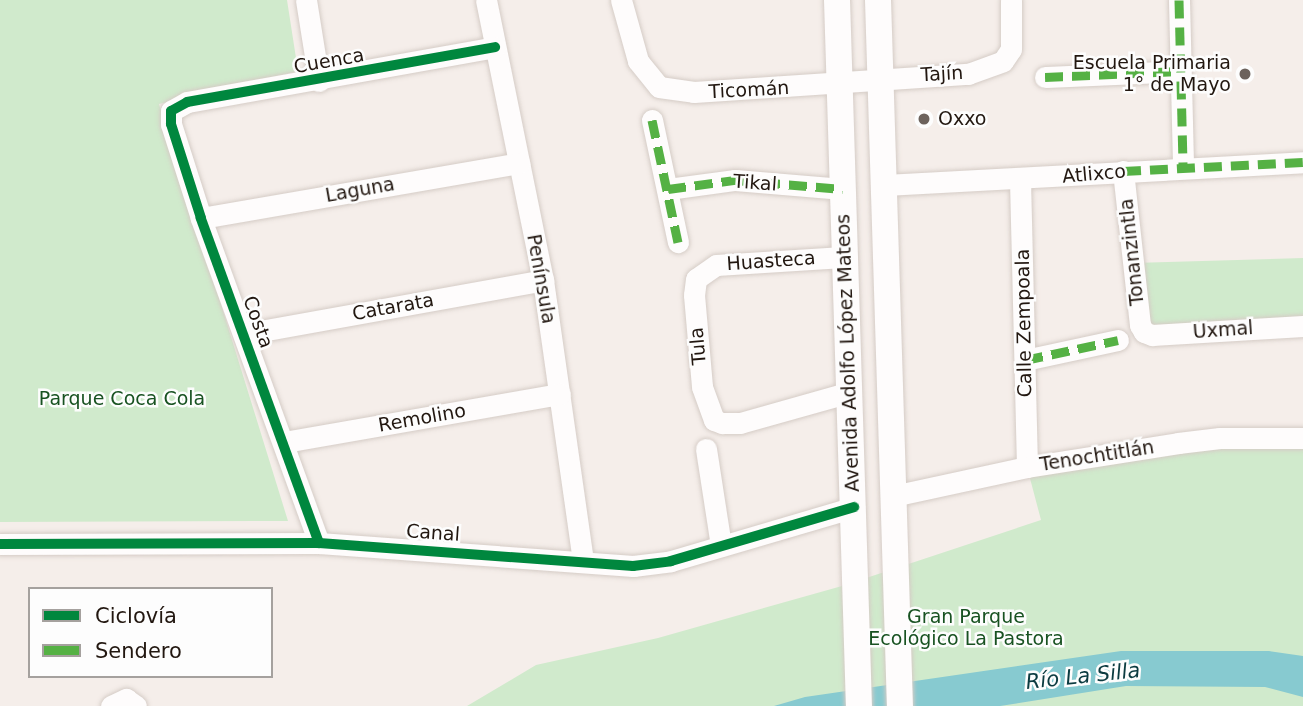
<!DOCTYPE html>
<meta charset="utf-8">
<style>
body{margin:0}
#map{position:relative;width:1303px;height:706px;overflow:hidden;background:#f5eeea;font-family:"DejaVu Sans",sans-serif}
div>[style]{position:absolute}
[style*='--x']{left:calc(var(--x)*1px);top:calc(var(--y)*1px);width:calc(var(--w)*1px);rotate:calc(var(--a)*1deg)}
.green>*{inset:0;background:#d0eacc}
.water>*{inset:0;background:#87cad0}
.roads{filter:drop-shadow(0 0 2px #d5ccc6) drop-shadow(0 0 2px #d5ccc6)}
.minor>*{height:21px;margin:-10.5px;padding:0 10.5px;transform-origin:10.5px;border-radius:10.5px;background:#fefcfc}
.major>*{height:26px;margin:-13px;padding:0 13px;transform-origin:13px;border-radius:13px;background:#fefcfc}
.quiet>*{height:9px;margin-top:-4.5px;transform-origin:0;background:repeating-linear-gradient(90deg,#55b144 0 18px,transparent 0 27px)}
.cycleway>*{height:10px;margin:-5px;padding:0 5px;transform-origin:5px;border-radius:5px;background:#00873e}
.dots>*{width:19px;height:19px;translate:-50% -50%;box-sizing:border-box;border:4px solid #fdfdfd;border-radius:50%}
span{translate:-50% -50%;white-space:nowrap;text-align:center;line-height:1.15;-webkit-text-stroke:5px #fdfdfd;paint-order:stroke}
.street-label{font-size:19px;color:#221710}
.poi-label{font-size:19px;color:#221710}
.right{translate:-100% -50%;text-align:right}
.left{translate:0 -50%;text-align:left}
.park-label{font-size:19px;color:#185221}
.water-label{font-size:21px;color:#0b3b40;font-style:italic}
.legend{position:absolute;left:28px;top:587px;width:245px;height:91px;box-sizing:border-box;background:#fdfdfd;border:2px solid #a5a19e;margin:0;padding:9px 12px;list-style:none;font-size:21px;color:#221710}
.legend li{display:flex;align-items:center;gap:14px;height:35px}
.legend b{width:35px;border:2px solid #a5a19e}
</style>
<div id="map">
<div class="green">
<i style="clip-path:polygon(0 0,287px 0,298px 71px,159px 104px,288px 521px,0 522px)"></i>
<i style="clip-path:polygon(1303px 258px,1303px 326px,1152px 335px,1133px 263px)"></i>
<i style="clip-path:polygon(1303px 438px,1303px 706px,467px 706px,536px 665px,658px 638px,842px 586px,1041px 520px,1027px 467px)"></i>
</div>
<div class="water">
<i style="clip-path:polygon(1121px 651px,1269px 651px,1303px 656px,1303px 697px,1265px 687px,1126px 686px,1000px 706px,774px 706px,805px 697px)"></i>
</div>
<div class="roads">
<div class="minor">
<i style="--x:306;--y:0;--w:82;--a:80.9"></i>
<i style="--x:486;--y:0;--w:286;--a:78.5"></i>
<i style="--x:543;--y:280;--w:283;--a:81.9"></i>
<i style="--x:621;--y:0;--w:63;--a:74.4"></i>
<i style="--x:638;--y:61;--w:33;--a:51"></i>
<i style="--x:659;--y:87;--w:35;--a:8"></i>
<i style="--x:694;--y:92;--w:275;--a:-3.8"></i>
<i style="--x:968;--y:74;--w:37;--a:-20"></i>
<i style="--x:1003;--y:61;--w:14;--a:-56"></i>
<i style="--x:1011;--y:49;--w:49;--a:-90"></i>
<i style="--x:1179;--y:0;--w:167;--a:88.6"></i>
<i style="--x:1045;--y:77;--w:135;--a:-2.5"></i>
<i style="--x:652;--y:120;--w:125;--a:78"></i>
<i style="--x:1123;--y:171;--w:155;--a:83.7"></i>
<i style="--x:1140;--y:325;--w:8;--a:60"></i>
<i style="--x:1144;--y:332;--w:9;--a:21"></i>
<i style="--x:1152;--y:335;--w:151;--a:-3.4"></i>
<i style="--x:1020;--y:180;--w:287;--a:88.6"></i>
<i style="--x:885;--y:185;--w:419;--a:-3.1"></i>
<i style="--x:668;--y:189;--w:68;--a:-7.7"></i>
<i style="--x:735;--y:180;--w:108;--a:4.8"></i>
<i style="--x:201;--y:218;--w:323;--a:-9.8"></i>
<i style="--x:843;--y:257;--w:127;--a:176.4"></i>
<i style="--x:716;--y:265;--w:24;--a:145"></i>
<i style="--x:696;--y:279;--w:16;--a:97"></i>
<i style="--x:694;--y:295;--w:92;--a:85"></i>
<i style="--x:702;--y:387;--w:35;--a:70"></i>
<i style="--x:714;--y:420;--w:9;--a:21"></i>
<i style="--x:722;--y:423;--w:18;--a:0"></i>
<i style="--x:740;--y:423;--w:114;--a:-15.7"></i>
<i style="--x:244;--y:334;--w:304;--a:-10.2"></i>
<i style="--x:1025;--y:360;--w:95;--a:-12.1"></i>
<i style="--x:284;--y:442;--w:280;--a:-9.9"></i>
<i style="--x:706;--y:449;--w:98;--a:81.2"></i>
<i style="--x:893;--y:496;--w:137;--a:-12.2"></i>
<i style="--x:1027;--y:467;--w:153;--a:-9"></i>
<i style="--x:1178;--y:443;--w:42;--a:-6.8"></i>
<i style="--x:1220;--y:438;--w:83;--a:0"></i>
<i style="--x:319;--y:543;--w:346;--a:-110"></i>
<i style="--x:201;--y:218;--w:99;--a:-107.7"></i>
<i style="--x:171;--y:124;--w:13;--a:-90"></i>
<i style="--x:171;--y:111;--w:18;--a:-29"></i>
<i style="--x:187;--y:102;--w:313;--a:-10.1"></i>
<i style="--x:0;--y:544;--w:319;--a:-0.2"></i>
<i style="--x:319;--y:543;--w:315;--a:4.2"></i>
<i style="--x:633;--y:566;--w:38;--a:-7"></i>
<i style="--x:671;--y:561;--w:191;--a:-16.4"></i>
<i style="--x:111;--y:706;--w:17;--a:-25"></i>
<i style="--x:126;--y:699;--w:12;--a:35"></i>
</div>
<div class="major">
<i style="--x:837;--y:0;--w:706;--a:88.22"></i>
<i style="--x:878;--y:0;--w:706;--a:88.22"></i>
</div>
</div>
<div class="quiet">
<i style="--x:1179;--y:0;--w:167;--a:88.6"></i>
<i style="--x:1045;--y:77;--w:135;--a:-2.5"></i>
<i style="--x:652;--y:120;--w:125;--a:78"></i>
<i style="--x:1123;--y:171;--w:180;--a:-2.9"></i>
<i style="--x:668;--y:189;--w:68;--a:-7.7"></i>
<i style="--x:735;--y:180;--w:108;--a:4.8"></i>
<i style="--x:1025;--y:360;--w:95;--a:-12.1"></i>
</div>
<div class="cycleway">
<i style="--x:319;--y:543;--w:346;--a:-110"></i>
<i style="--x:201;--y:218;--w:99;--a:-107.7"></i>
<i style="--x:171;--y:124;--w:13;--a:-90"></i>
<i style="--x:171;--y:111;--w:18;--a:-29"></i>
<i style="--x:187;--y:102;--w:313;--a:-10.1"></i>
<i style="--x:0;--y:544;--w:319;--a:-0.2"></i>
<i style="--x:319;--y:543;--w:315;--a:4.2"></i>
<i style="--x:633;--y:566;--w:38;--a:-7"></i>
<i style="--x:671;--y:561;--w:191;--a:-16.4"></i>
</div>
<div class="dots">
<i style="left:1245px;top:74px;background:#6c625c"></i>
<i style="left:924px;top:119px;background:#6c625c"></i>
</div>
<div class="street-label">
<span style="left:329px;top:61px;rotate:-10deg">Cuenca</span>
<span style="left:942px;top:74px;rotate:-3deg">Tajín</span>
<span style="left:749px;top:90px;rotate:-3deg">Ticomán</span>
<span style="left:1094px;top:174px;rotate:-5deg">Atlixco</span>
<span style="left:755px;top:183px;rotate:4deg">Tikal</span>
<span style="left:360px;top:190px;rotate:-10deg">Laguna</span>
<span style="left:1132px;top:252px;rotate:-96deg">Tonanzintla</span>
<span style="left:771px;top:261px;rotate:-4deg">Huasteca</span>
<span style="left:541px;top:279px;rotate:80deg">Península</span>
<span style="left:393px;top:307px;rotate:-10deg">Catarata</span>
<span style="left:258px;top:322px;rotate:70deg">Costa</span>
<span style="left:1024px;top:323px;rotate:-91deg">Calle Zempoala</span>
<span style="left:1223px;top:330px;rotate:-4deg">Uxmal</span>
<span style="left:698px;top:346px;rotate:-95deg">Tula</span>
<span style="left:848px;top:353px;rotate:-92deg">Avenida Adolfo López Mateos</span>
<span style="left:422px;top:418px;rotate:-10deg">Remolino</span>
<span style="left:1097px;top:456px;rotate:-9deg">Tenochtitlán</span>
<span style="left:433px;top:533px;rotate:4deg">Canal</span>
</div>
<div class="poi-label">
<span class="right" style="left:1231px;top:74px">Escuela Primaria<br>1° de Mayo</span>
<span class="left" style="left:938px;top:119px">Oxxo</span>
</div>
<div class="park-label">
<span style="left:122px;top:399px">Parque Coca Cola</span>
<span style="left:966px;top:628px">Gran Parque<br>Ecológico La Pastora</span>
</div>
<div class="water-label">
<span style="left:1083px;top:676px;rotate:-6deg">Río La Silla</span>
</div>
<ul class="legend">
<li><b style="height:9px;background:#00873e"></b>Ciclovía</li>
<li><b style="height:9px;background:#55b144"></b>Sendero</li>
</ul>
</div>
